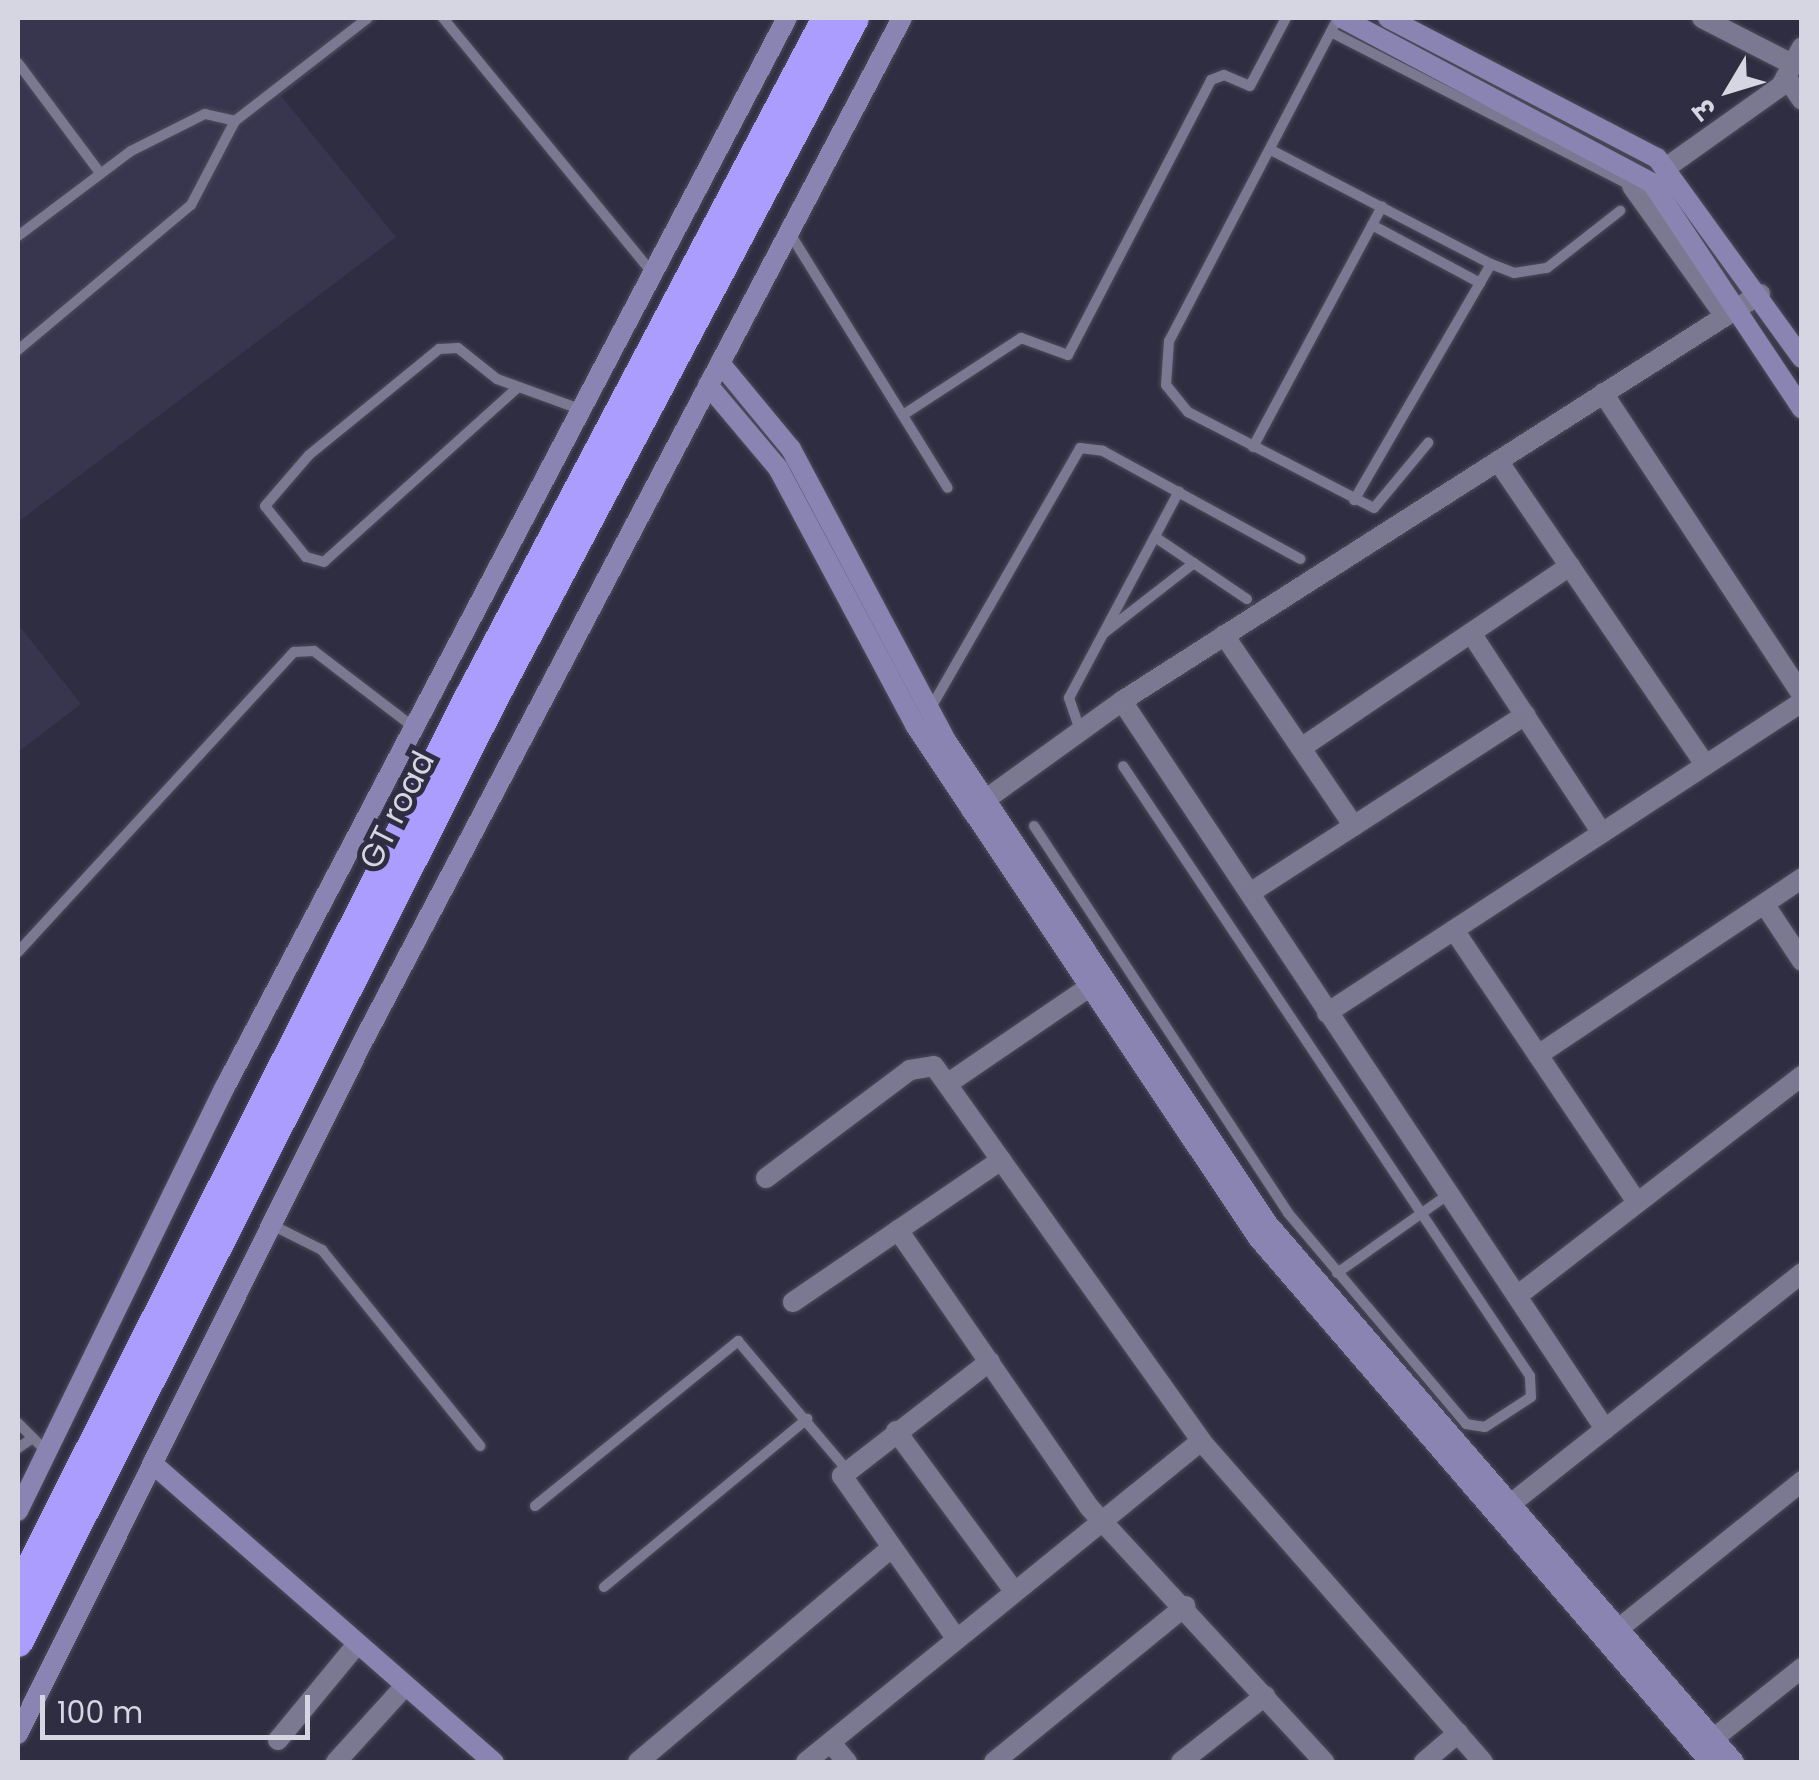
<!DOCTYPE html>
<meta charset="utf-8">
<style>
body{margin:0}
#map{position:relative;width:1819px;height:1780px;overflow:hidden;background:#2f2d41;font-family:Poppins,"Noto Sans Devanagari",sans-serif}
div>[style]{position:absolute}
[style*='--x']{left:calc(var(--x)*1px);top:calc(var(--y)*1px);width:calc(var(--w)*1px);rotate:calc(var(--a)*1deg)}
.built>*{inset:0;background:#38354f}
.roads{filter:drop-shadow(0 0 2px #4d4b5b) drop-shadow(0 0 2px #4d4b5b)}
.lane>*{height:10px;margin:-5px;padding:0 5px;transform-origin:5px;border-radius:5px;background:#7b7991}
.street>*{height:20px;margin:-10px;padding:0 10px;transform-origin:10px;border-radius:10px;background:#7b7991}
.secondary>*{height:20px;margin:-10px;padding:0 10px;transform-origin:10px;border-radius:10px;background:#8984b2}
.highway>*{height:30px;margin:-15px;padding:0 15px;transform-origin:15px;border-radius:15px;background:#aa9dfe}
span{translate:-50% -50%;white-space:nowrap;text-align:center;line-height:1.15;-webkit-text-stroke:10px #2f2d41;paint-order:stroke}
.street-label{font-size:32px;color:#d6d5e2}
.frame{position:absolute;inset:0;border:20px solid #d6d5e2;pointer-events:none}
.north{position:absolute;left:1679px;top:40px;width:100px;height:100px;-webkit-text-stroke:8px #2f2d41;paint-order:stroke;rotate:232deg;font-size:28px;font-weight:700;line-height:40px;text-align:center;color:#d6d5e2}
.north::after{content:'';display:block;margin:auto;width:35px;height:45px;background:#d6d5e2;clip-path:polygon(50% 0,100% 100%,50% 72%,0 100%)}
.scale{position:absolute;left:40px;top:1695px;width:270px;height:45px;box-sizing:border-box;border:5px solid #d6d5e2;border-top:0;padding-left:12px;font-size:30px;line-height:35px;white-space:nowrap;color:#d6d5e2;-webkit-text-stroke:8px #2f2d41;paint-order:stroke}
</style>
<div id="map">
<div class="built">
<i style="clip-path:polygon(18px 18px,381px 18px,281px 96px,396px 237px,18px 522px)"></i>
<i style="clip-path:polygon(18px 624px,81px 704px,18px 752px)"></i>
</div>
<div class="roads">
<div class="lane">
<i style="--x:443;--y:18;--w:328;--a:50.6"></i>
<i style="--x:1338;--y:18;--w:365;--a:117.6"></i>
<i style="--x:1169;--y:341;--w:44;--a:93.9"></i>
<i style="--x:1166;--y:385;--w:35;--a:51"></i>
<i style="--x:1188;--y:412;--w:209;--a:27.3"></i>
<i style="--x:1374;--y:508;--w:85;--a:-50.3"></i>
<i style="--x:1331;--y:32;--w:338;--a:27.1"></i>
<i style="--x:18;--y:63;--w:137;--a:53.3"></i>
<i style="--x:1271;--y:150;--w:248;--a:27.4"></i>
<i style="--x:1491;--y:264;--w:273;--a:120.1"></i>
<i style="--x:1372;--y:225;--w:123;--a:28.2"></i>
<i style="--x:789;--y:232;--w:301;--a:58.2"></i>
<i style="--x:18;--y:236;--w:141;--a:-37"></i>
<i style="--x:131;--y:151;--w:83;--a:-26.6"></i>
<i style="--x:205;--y:114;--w:31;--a:13"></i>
<i style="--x:1491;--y:264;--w:25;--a:21"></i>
<i style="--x:1514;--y:273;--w:33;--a:-9"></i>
<i style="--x:1547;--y:268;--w:93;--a:-38"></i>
<i style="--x:18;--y:350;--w:226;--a:-40"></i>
<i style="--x:191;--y:205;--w:95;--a:-62.4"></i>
<i style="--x:235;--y:121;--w:168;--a:-37.8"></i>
<i style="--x:516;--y:389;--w:258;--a:138"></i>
<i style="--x:324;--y:562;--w:19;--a:-164"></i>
<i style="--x:306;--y:557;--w:65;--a:-128.8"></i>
<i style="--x:265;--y:506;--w:67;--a:-49.2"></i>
<i style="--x:309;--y:455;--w:168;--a:-39.2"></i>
<i style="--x:439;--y:349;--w:19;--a:-3"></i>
<i style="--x:458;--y:348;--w:50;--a:38.5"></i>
<i style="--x:497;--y:379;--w:85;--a:19.9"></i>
<i style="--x:903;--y:415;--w:141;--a:-33.1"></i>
<i style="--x:1021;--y:338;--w:50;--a:19.9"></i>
<i style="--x:1068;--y:355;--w:310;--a:-62.5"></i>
<i style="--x:1211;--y:80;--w:14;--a:-21"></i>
<i style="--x:1224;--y:75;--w:28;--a:23"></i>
<i style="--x:1250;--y:86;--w:77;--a:-62.1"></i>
<i style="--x:1253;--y:447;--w:273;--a:-61.8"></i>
<i style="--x:1155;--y:537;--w:111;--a:34"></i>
<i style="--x:1104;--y:633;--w:114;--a:-37.9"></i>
<i style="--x:929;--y:711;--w:303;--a:-60.1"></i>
<i style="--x:1080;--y:448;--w:23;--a:7"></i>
<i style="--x:1103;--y:451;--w:225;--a:28.7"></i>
<i style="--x:1080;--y:730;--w:34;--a:-109"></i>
<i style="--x:1069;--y:698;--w:234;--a:-62"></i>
<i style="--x:1034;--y:826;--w:463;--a:56.7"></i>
<i style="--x:1288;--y:1213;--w:276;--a:49.8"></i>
<i style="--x:1466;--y:1424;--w:19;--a:9"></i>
<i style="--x:1485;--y:1427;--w:55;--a:-33.1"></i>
<i style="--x:1531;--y:1397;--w:21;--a:-93"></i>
<i style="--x:1530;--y:1376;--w:733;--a:-123.71"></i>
<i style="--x:18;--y:952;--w:408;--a:-47.4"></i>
<i style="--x:294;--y:652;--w:20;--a:-3"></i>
<i style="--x:314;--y:651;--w:123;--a:37.4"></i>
<i style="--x:272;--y:1225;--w:56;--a:26.6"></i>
<i style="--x:322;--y:1250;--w:252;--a:51.1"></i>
<i style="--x:1337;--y:1273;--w:137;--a:-35.2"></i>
<i style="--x:18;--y:1423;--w:41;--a:45"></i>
<i style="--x:18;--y:1448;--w:18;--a:-34"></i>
<i style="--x:535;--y:1506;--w:262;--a:-39.1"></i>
<i style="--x:738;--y:1341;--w:169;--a:49.8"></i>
<i style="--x:604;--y:1587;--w:264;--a:-39.6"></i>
</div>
<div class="street">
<i style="--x:1702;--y:18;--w:101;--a:27.1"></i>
<i style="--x:1786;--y:77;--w:28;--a:55"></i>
<i style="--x:1667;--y:167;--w:140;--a:-35.4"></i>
<i style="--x:1781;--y:86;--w:44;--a:-61.7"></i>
<i style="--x:1632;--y:186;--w:158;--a:54.5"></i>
<i style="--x:1603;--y:393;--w:362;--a:56.6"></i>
<i style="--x:1498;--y:461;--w:368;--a:55.7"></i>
<i style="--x:1471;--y:633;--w:239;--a:56.8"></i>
<i style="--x:1224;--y:635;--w:231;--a:55.8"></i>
<i style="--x:1122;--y:701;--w:874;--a:56.44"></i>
<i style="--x:1301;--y:748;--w:325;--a:-34.1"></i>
<i style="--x:971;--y:810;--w:186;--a:-35.8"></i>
<i style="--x:1122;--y:701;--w:757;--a:-32.54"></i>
<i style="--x:1250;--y:893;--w:328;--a:-32.9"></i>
<i style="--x:1765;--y:905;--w:67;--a:56.5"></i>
<i style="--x:1454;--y:930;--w:328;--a:56.1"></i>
<i style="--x:1327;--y:1013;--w:568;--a:-33.21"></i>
<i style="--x:1538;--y:1055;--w:318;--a:-33.8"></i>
<i style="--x:950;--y:1082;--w:183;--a:-34.3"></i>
<i style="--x:766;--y:1178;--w:180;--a:-36.9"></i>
<i style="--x:910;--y:1070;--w:24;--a:-9"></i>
<i style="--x:934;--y:1066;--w:460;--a:54.5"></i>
<i style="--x:1201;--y:1441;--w:427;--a:48.7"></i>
<i style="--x:898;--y:1230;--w:336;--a:55.4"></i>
<i style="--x:1089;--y:1507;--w:347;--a:47.3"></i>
<i style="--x:1517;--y:1296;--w:360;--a:-37.7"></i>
<i style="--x:793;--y:1302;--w:252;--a:-34.3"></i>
<i style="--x:896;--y:1431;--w:199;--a:53.6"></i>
<i style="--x:1498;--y:1514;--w:388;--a:-38.4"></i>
<i style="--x:1617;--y:1630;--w:238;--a:-38.8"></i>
<i style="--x:956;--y:1638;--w:198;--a:-125.1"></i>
<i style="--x:842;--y:1476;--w:187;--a:-37.8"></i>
<i style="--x:1713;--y:1739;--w:114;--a:-38.6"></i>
<i style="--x:278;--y:1740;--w:124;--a:-50.5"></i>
<i style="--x:831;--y:1743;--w:25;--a:50"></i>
<i style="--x:336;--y:1762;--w:103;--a:-47.8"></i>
<i style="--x:638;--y:1762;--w:329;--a:-40.2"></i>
<i style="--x:806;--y:1762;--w:509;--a:-39.1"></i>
<i style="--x:994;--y:1762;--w:247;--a:-39.2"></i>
<i style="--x:1181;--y:1762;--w:107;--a:-38.2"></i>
<i style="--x:1424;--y:1762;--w:45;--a:-40.5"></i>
</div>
<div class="secondary">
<i style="--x:1342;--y:18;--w:351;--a:28"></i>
<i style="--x:1652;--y:183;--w:271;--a:56.4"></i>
<i style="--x:1388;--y:18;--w:303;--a:27.5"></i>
<i style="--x:1657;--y:158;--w:247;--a:54.1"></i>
<i style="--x:720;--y:363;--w:112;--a:50.5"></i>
<i style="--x:791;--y:449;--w:332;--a:62"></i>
<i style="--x:947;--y:742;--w:579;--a:56.34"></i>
<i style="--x:1268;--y:1224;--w:712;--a:49.1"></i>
<i style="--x:708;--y:385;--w:109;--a:49.9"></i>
<i style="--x:778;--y:468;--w:291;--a:61.9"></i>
<i style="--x:915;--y:725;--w:617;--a:56.23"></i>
<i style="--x:1258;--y:1238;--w:692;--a:49.22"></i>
<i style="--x:153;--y:1464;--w:453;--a:41.2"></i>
<i style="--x:18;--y:1511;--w:472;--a:-64"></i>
<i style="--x:225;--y:1087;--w:1208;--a:-62.27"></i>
<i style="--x:18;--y:1734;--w:772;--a:-63.53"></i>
<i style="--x:362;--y:1043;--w:1159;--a:-62.22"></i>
</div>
<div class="highway">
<i style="--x:18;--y:1593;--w:1004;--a:-63.26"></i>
<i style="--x:470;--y:696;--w:766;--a:-62.23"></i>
<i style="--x:18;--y:1642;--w:1049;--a:-63.26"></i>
<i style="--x:490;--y:705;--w:777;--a:-62.08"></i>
</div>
</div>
<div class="street-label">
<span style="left:397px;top:810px;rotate:-63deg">GT road</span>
</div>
<div class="frame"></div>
<div class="north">उ</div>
<div class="scale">100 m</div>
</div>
